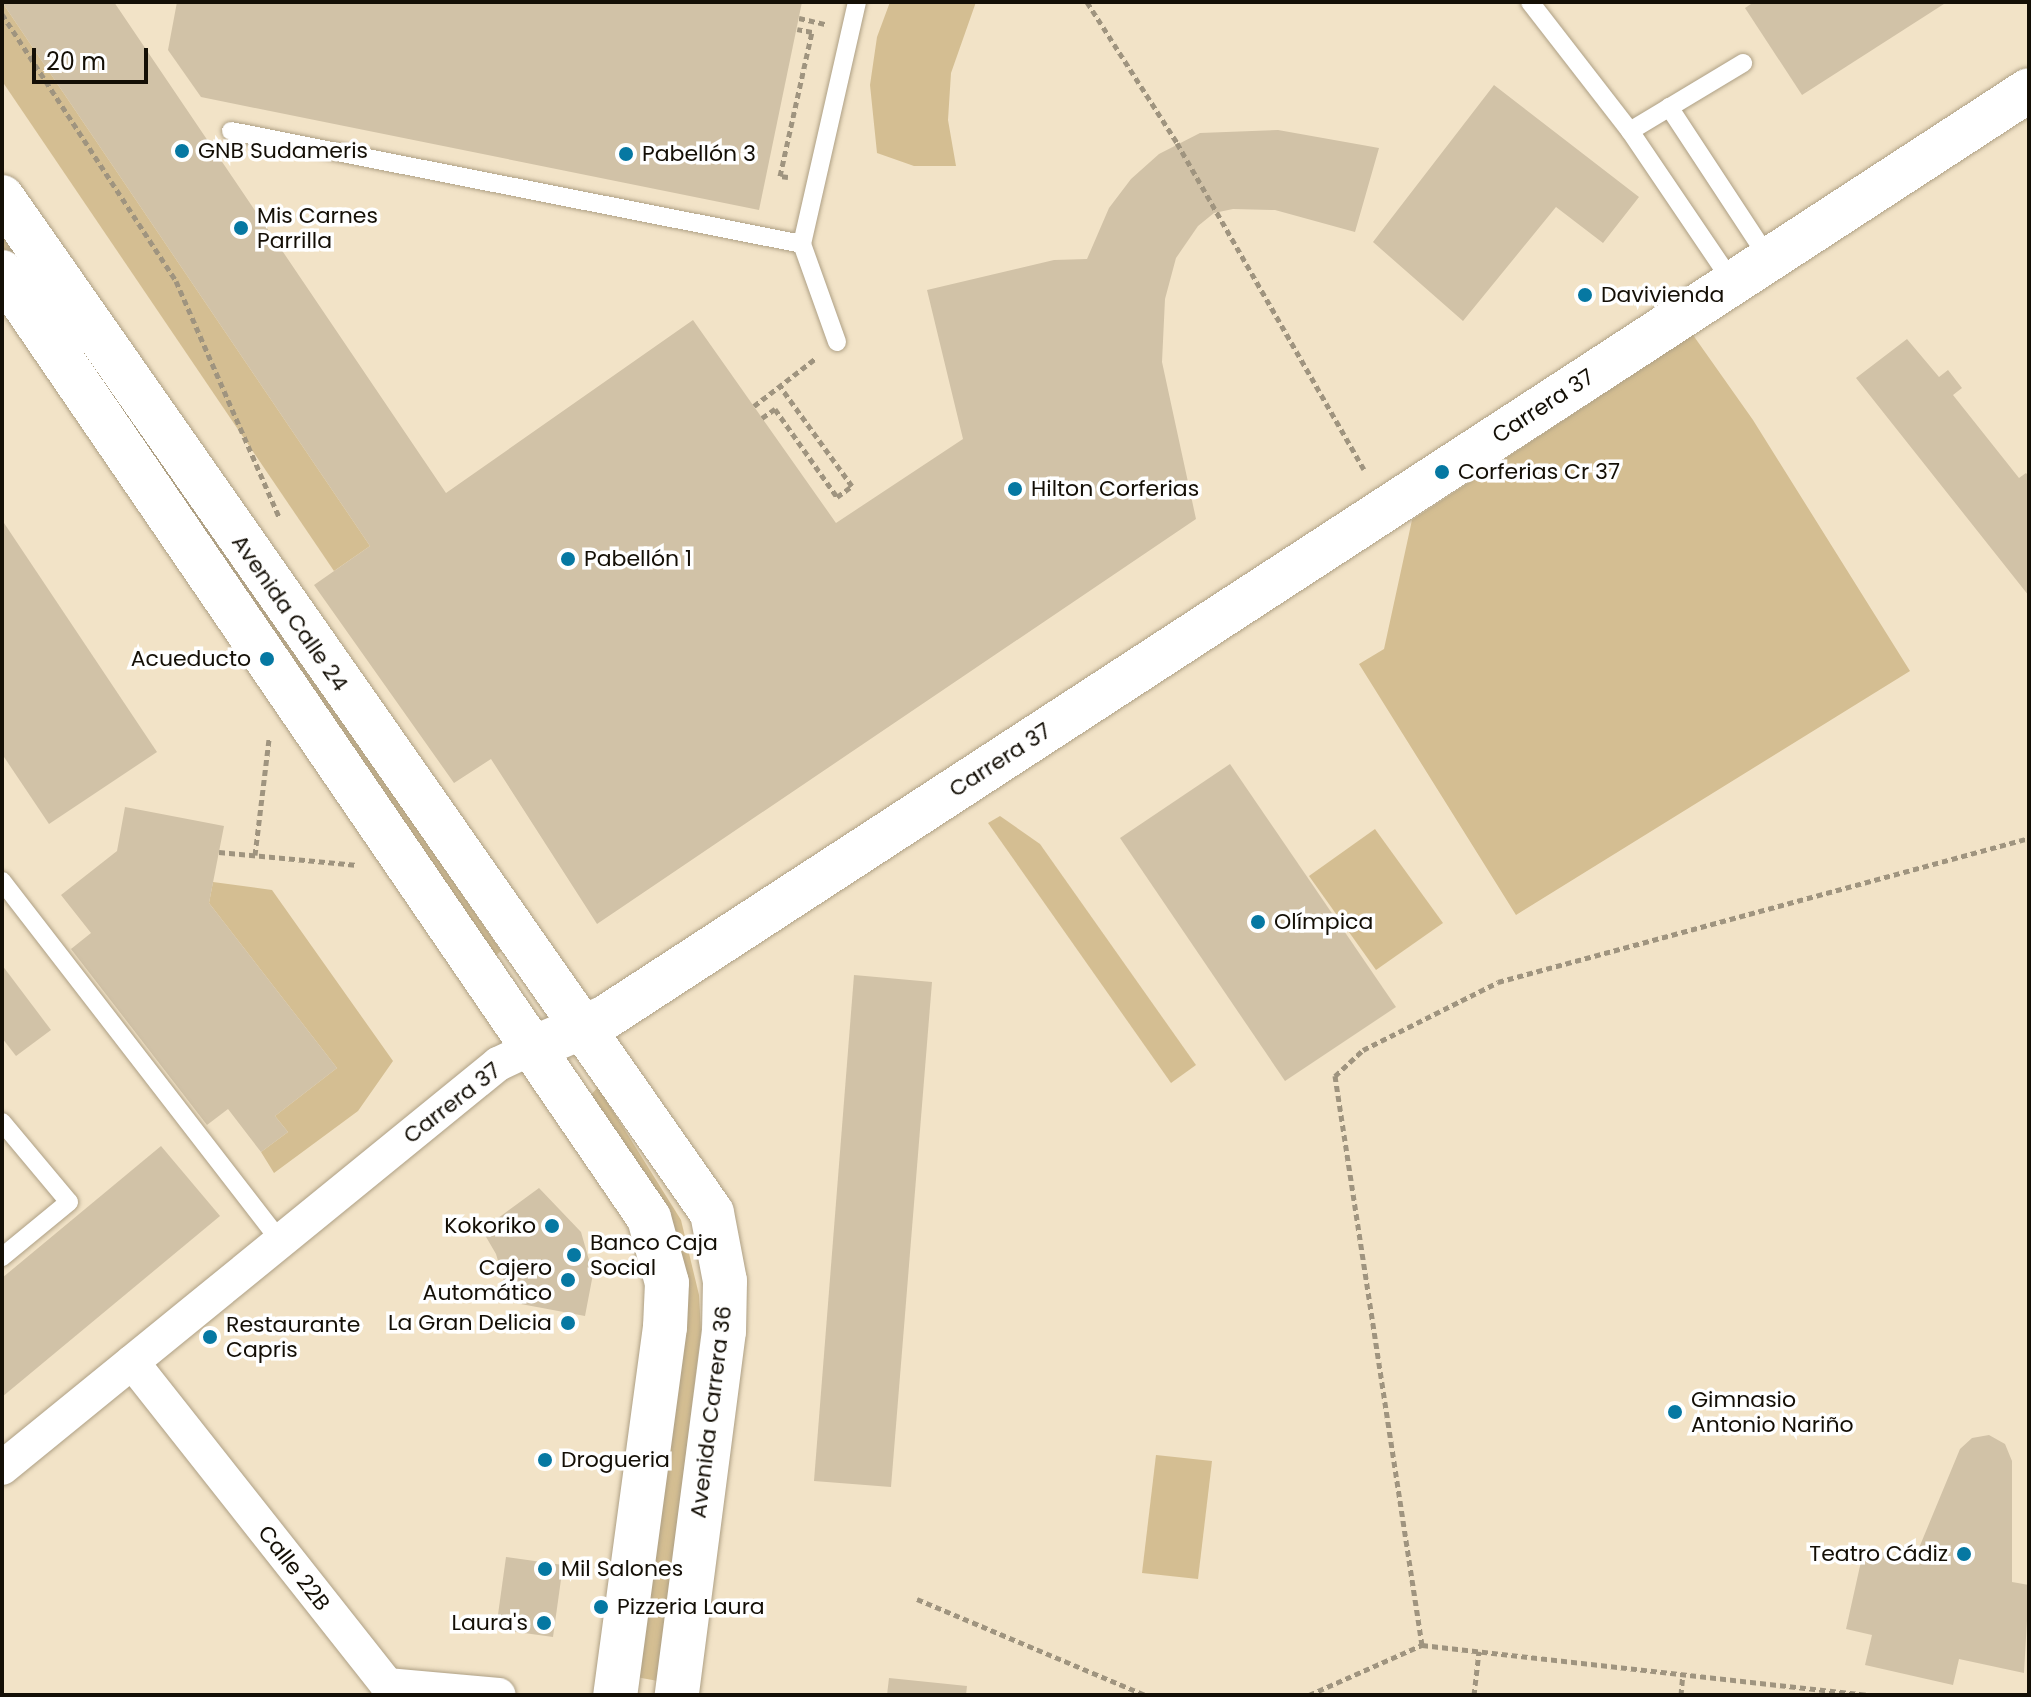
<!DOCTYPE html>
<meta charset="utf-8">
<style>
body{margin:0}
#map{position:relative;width:2031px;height:1697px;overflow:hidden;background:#f2e3c7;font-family:Poppins,sans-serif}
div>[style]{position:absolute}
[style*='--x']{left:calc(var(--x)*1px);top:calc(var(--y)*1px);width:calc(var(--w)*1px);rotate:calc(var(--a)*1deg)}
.green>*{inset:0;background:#d4be92}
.building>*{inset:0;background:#d1c2a7}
.path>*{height:5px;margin-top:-2.5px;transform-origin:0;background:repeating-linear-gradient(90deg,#9f947f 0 6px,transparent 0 10px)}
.roads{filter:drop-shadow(0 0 2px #aea085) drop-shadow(0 0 2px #aea085)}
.service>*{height:18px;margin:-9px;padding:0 9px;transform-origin:9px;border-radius:9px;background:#fff}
.minor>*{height:34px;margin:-17px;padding:0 17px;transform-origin:17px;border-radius:17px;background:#fff}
.tertiary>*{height:44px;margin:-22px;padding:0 22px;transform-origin:22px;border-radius:22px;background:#fff}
.secondary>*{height:44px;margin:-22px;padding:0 22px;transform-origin:22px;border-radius:22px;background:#fff}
.dots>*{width:22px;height:22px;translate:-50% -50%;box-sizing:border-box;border:4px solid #fff;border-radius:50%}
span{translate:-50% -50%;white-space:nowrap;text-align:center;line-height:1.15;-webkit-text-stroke:7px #fff;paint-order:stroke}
.poi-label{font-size:22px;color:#140f06}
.left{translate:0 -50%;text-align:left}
.right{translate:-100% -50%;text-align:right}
.street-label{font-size:22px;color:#140f06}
.frame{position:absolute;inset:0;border:4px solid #140f06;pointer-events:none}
.scale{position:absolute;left:32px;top:48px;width:116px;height:36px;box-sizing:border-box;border:4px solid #140f06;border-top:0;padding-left:10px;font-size:24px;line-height:28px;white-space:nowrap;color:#140f06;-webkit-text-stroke:6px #fff;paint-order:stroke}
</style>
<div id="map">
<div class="green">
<i style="clip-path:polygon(2px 2px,370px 546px,334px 571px,2px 81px)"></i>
<i style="clip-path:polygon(890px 2px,976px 2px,951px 73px,948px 120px,956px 166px,914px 166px,877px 153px,870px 85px,877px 37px)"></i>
<i style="clip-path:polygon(2px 224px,501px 951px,491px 960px,2px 256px)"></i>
<i style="clip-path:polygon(1693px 335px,1753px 420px,1910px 671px,1516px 915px,1359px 664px,1384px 649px,1412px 520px)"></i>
<i style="clip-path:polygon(1000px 816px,1040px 844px,1196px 1065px,1171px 1083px,988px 823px)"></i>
<i style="clip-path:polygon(1375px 829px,1443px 923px,1376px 970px,1309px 876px)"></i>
<i style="clip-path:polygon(213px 882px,272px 890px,393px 1061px,358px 1111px,274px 1173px,261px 1152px,288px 1132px,275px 1116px,337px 1068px,209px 903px)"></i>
<i style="clip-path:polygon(598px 1087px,681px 1220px,699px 1295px,701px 1332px,658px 1681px,636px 1677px,679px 1343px,588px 1098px)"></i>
<i style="clip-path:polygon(1156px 1455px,1212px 1461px,1198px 1579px,1142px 1573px)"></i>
</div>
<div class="building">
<i style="clip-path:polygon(2px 2px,114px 2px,446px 493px,693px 320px,836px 523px,963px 439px,927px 290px,1054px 260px,1087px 259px,1109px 208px,1131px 179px,1159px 154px,1200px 133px,1278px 130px,1379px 148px,1355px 232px,1275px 210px,1233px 209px,1214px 213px,1198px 226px,1176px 258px,1165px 299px,1162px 362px,1196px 519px,597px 924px,491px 759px,454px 783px,314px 585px,370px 546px)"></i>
<i style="clip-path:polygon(177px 2px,802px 2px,759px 210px,201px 97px,168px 50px)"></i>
<i style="clip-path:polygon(1754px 2px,1947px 2px,1802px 95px,1745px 8px)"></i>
<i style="clip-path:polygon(1494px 85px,1639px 197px,1603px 243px,1556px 207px,1463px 321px,1373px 242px)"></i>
<i style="clip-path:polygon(1907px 339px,1939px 377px,1948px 370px,1962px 388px,1953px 395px,2019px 478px,2026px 473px,2029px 477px,2029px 596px,1856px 378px)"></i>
<i style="clip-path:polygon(2px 520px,157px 752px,49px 824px,2px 754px)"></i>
<i style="clip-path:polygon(1230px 764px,1396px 1007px,1285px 1081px,1120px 838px)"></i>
<i style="clip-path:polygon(125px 807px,224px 826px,209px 903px,337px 1068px,275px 1116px,288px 1132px,261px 1152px,228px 1109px,207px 1125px,71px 949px,91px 933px,61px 895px,117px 851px)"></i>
<i style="clip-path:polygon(2px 965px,51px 1030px,16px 1056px,2px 1038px)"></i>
<i style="clip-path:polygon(854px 975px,932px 982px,891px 1487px,814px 1481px)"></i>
<i style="clip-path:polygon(161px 1146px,220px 1216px,2px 1397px,2px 1278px)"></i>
<i style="clip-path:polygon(539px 1188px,581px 1232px,593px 1274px,585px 1316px,510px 1302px,496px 1254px,482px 1230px)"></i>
<i style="clip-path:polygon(1989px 1435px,2005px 1444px,2012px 1461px,2012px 1582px,2029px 1585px,2024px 1673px,1959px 1659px,1953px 1685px,1865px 1665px,1872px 1635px,1846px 1629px,1864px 1548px,1914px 1560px,1960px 1449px,1972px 1438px)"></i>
<i style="clip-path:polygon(506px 1557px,563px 1565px,553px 1637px,496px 1629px)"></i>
<i style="clip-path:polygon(889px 1678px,967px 1686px,966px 1695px,887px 1695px)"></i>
</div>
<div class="path">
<i style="--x:1087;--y:2;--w:167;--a:57.4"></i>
<i style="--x:1177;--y:143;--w:376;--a:60.2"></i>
<i style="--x:2;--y:14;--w:319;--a:56.9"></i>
<i style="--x:176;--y:281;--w:257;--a:66.4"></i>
<i style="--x:799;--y:18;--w:27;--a:13"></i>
<i style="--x:788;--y:177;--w:8;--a:-173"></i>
<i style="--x:780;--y:176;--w:148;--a:-77.5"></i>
<i style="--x:812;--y:32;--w:15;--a:-169"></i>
<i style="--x:754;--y:406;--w:78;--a:-37.7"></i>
<i style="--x:762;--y:418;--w:16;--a:-35"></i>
<i style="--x:775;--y:409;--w:108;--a:54.8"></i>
<i style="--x:837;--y:497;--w:19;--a:-36"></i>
<i style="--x:852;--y:486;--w:123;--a:-125.8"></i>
<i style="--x:219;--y:852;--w:139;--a:5.4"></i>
<i style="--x:255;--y:855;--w:117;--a:-83.1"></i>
<i style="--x:917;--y:1599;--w:247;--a:22.8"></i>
<i style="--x:1422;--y:1645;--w:576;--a:-98.69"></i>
<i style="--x:1335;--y:1076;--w:38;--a:-43"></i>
<i style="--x:1363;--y:1050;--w:151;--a:-26.7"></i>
<i style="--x:1498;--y:982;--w:550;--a:-15.17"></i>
<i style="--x:1309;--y:1695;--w:124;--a:-23.9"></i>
<i style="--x:1422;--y:1645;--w:449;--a:6.4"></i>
<i style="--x:1474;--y:1695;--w:44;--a:-83.5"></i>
<i style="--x:1681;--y:1695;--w:21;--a:-85"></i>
</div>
<div class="roads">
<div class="service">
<i style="--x:1530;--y:2;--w:163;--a:52.2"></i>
<i style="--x:1630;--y:131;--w:184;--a:55.9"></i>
<i style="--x:1669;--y:107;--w:182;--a:56.7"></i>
<i style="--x:231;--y:131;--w:582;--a:11.19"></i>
<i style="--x:802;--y:244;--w:248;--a:-77.2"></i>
<i style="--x:1630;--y:131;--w:132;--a:-31"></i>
<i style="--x:802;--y:244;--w:104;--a:70.3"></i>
<i style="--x:2;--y:881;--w:455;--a:52.3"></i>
<i style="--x:2;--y:1122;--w:104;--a:50.1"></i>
<i style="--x:69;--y:1202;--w:87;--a:140.6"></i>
</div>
<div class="minor">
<i style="--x:132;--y:1362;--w:412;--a:51.7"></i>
<i style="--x:387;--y:1685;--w:112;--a:5.1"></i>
<i style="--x:2;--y:1468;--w:640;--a:-39.16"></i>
<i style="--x:498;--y:1064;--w:38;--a:-25"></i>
</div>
<div class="tertiary">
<i style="--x:533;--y:1048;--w:79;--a:-23"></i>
<i style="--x:606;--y:1017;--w:1698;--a:-33.08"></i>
</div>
<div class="secondary">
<i style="--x:2;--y:197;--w:1239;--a:55.05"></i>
<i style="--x:712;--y:1213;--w:69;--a:79.2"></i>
<i style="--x:725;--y:1281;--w:50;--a:91.1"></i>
<i style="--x:724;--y:1331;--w:367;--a:97.4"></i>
<i style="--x:2;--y:272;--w:1146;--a:55.63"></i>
<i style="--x:649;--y:1218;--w:67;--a:74.5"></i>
<i style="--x:667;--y:1283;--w:44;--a:92.6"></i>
<i style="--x:665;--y:1327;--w:371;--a:97.7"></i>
</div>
</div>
<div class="dots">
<i style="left:182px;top:151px;background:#0678a2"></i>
<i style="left:626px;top:154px;background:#0678a2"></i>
<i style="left:241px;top:228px;background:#0678a2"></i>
<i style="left:1585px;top:295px;background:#0678a2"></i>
<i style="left:1442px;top:472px;background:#0678a2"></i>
<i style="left:1015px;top:489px;background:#0678a2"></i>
<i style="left:568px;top:559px;background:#0678a2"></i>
<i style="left:267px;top:659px;background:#0678a2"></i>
<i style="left:1258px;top:922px;background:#0678a2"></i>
<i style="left:552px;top:1226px;background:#0678a2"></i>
<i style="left:574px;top:1255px;background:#0678a2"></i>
<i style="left:568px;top:1280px;background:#0678a2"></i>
<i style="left:568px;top:1323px;background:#0678a2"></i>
<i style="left:210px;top:1337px;background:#0678a2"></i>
<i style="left:1675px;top:1412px;background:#0678a2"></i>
<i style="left:545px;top:1460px;background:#0678a2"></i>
<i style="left:1964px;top:1554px;background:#0678a2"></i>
<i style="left:545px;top:1569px;background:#0678a2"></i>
<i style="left:601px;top:1607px;background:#0678a2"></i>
<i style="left:544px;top:1623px;background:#0678a2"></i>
</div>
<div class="poi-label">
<span class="left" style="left:198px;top:151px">GNB Sudameris</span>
<span class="left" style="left:642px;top:154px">Pabellón 3</span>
<span class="left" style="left:257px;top:228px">Mis Carnes<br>Parrilla</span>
<span class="left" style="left:1601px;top:295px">Davivienda</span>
<span class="left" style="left:1458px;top:472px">Corferias Cr 37</span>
<span class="left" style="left:1031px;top:489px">Hilton Corferias</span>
<span class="left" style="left:584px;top:559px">Pabellón 1</span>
<span class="right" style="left:251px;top:659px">Acueducto</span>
<span class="left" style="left:1274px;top:922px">Olímpica</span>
<span class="right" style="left:536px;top:1226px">Kokoriko</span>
<span class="left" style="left:590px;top:1255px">Banco Caja<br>Social</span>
<span class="right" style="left:552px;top:1280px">Cajero<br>Automático</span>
<span class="right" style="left:552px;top:1323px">La Gran Delicia</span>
<span class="left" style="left:226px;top:1337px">Restaurante<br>Capris</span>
<span class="left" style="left:1691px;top:1412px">Gimnasio<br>Antonio Nariño</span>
<span class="left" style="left:561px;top:1460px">Drogueria</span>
<span class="right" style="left:1948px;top:1554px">Teatro Cádiz</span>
<span class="left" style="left:561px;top:1569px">Mil Salones</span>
<span class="left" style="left:617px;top:1607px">Pizzeria Laura</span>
<span class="right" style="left:528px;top:1623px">Laura's</span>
</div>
<div class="street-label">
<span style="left:1543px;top:406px;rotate:-33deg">Carrera 37</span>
<span style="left:290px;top:613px;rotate:55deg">Avenida Calle 24</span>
<span style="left:1000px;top:760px;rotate:-33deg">Carrera 37</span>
<span style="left:452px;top:1103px;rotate:-38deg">Carrera 37</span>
<span style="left:711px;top:1412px;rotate:-83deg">Avenida Carrera 36</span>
<span style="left:294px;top:1568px;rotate:52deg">Calle 22B</span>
</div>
<div class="frame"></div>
<div class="scale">20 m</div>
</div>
